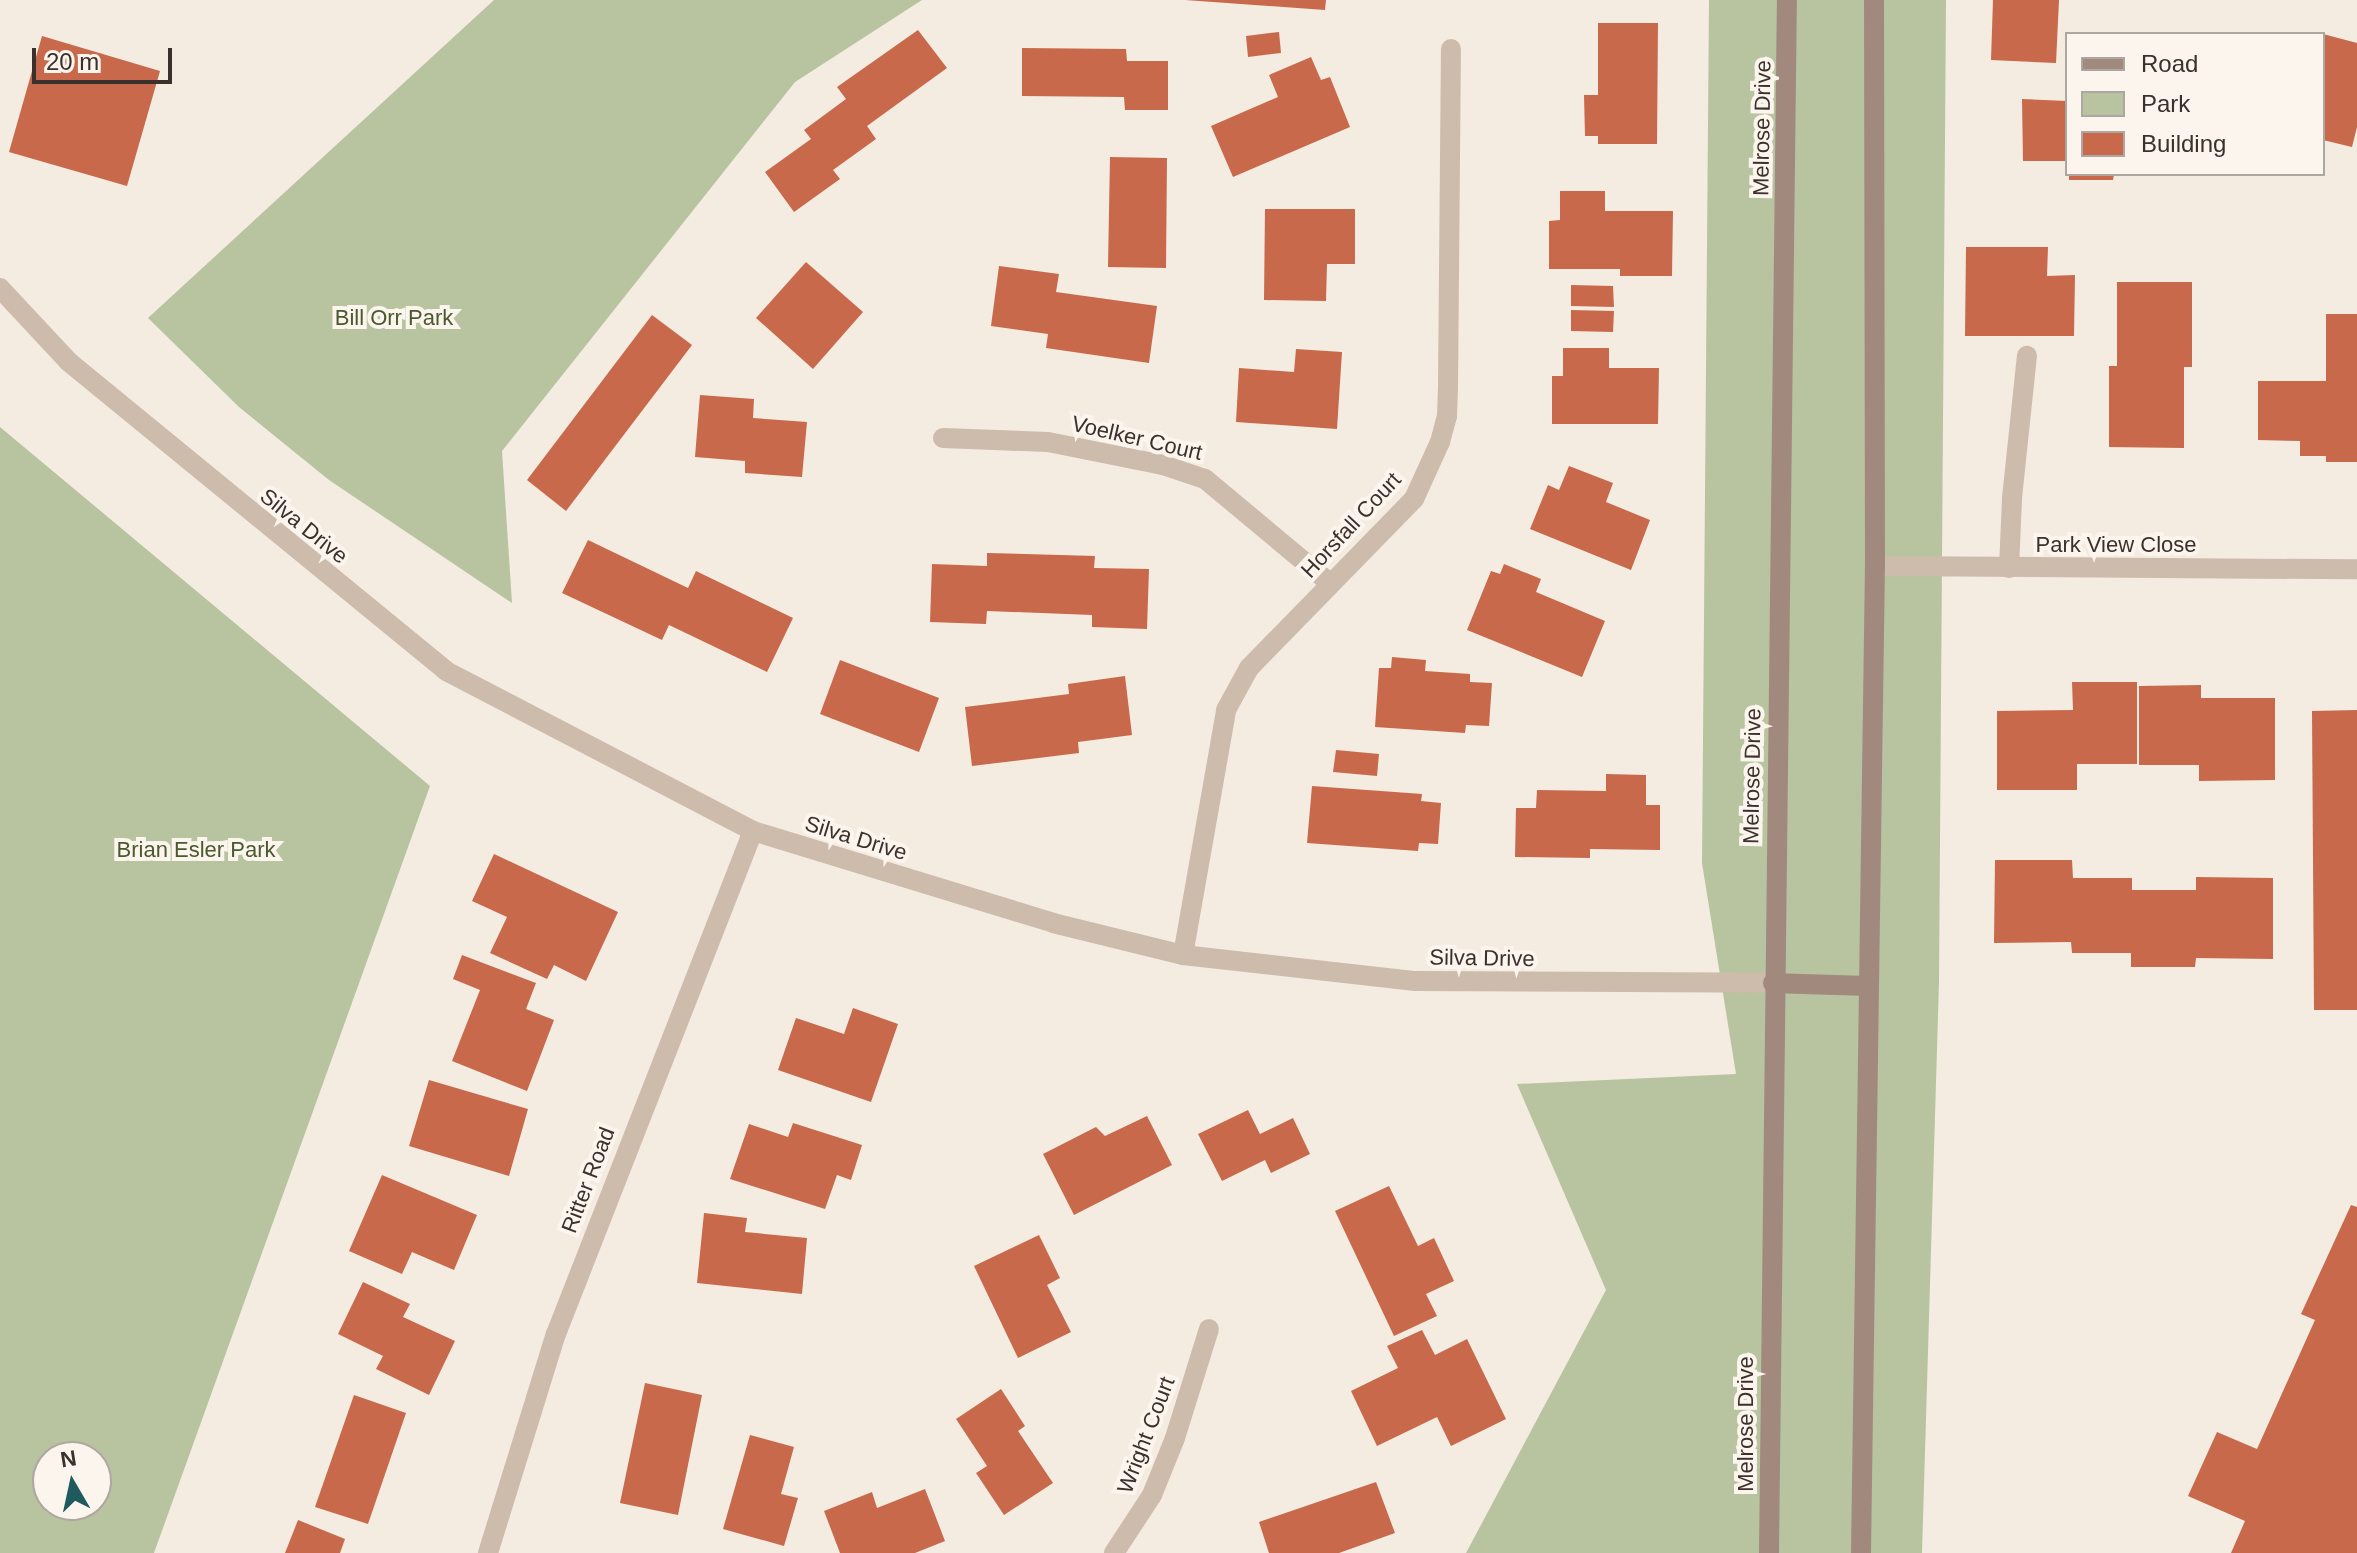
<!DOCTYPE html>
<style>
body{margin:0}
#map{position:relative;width:2357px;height:1553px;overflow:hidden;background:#f4ebe1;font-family:Helvetica,sans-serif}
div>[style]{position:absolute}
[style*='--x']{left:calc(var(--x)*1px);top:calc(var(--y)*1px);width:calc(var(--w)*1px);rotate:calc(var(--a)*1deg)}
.green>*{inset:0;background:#b8c4a0}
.building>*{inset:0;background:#c8694b}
.service>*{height:20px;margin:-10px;padding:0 10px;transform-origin:10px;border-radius:10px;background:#cdbbac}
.minor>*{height:20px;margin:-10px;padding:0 10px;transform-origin:10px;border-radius:10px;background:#cdbbac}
.tertiary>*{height:20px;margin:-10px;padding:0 10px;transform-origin:10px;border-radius:10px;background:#cdbbac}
.secondary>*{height:20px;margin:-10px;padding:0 10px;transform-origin:10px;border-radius:10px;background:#a18a7d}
span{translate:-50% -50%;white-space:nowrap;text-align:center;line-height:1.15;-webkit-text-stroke:8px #fbf5ee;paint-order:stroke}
.street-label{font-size:22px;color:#3b302b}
.park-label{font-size:22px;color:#4a5a2e}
.legend{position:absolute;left:2065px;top:32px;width:260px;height:144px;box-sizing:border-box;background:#fbf5ee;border:2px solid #aea6a0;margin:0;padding:10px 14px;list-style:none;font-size:24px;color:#3b302b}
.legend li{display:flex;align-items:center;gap:16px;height:40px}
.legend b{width:40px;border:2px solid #aea6a0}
.north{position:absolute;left:32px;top:1441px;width:80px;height:80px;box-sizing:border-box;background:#fbf5ee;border:2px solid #aea6a0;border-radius:50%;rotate:351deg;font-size:22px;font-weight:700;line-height:32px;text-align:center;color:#3b302b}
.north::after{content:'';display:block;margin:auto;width:28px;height:36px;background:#1f5a5e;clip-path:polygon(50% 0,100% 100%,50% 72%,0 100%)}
.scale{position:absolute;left:32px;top:48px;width:140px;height:36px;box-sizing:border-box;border:4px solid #3b302b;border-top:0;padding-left:10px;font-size:24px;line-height:28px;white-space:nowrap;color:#3b302b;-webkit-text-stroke:6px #fbf5ee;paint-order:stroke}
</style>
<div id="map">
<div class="green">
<i style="clip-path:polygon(494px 0,922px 0,795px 82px,502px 451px,512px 603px,329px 480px,239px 407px,148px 318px)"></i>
<i style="clip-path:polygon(1709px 0,1946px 0,1939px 982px,1922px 1553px,1466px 1553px,1606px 1290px,1517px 1084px,1736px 1074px,1702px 863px)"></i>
<i style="clip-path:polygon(evenodd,0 427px,430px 786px,154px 1553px,0 1553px,0 427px,96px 1457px,96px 1505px,48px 1505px,48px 1457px,96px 1457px)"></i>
</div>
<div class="building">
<i style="clip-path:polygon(1185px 0,1326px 0,1325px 10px)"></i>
<i style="clip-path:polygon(1993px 0,2059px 0,2056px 63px,1991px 60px)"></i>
<i style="clip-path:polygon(1598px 23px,1658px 23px,1657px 144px,1598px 144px,1598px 136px,1585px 136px,1584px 95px,1598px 95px)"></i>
<i style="clip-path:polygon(918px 30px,947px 68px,867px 126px,876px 139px,833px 170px,840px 179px,794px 212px,765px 172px,811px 139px,804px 130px,846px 99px,837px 87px)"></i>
<i style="clip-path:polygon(1279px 32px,1281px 53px,1248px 57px,1246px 36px)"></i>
<i style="clip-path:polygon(2323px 34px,2357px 43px,2357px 127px,2352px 147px,2323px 140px)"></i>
<i style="clip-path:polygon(42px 36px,160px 71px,127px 186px,9px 152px)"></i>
<i style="clip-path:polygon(1022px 48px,1126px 49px,1127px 61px,1168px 61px,1168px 110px,1125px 110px,1124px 97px,1022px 96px)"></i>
<i style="clip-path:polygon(1311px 57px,1321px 80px,1330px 77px,1350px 127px,1233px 177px,1211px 126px,1278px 97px,1269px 75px)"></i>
<i style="clip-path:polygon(2022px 99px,2067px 101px,2067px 161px,2023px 161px)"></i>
<i style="clip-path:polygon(1110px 157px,1167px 158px,1166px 268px,1108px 267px)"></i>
<i style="clip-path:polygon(2069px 174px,2114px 174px,2113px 180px,2069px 180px)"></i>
<i style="clip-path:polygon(1560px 191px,1605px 191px,1605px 211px,1673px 211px,1672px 276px,1620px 276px,1620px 269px,1549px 269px,1549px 221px,1560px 220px)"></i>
<i style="clip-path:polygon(1265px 209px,1355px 209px,1355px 264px,1327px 264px,1326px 301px,1264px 300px)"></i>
<i style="clip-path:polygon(1966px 247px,2048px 247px,2047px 276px,2075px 275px,2074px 336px,1965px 336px)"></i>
<i style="clip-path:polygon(806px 262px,863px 312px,813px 369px,756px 318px)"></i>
<i style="clip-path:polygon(999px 266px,1059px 274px,1056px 292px,1157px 306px,1149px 363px,1046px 348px,1048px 334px,991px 326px)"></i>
<i style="clip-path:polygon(2117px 282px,2192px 282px,2192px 367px,2184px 367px,2184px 448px,2109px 447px,2109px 366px,2117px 366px)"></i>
<i style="clip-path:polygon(1571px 285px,1613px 286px,1614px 307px,1571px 306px)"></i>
<i style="clip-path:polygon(1571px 310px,1614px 311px,1613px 332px,1571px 331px)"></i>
<i style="clip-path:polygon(2326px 314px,2357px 314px,2357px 462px,2326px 462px,2326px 456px,2300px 456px,2300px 441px,2258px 440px,2258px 381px,2326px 381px)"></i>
<i style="clip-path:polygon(652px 315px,692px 345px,566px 511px,527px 480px)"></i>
<i style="clip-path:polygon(1563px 348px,1609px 348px,1609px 368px,1659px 368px,1658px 424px,1552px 424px,1552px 376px,1563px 376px)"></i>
<i style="clip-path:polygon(1296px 349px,1342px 352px,1337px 429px,1236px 422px,1239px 368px,1294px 372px)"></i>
<i style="clip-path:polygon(700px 395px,754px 399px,753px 418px,807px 422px,802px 477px,745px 473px,745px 461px,695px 457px)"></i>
<i style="clip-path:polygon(1569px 466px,1613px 483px,1606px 502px,1650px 520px,1631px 570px,1530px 529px,1548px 485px,1559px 490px)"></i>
<i style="clip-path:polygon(588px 540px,688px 588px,696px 571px,793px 618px,767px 672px,669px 625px,662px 640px,562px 593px)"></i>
<i style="clip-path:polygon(987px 553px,1095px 556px,1094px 568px,1149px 569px,1147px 629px,1092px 627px,1092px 615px,987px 611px,986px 624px,930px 622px,932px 564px,987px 566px)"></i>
<i style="clip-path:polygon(1504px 564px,1541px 579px,1536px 592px,1605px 621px,1582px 677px,1467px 630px,1491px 571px,1500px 574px)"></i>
<i style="clip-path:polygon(1392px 657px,1426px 660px,1425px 671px,1470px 674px,1470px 682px,1492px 683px,1489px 726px,1466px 725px,1465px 733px,1375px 727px,1379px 668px,1391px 668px)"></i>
<i style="clip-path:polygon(840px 660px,939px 698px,919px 752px,820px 714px)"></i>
<i style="clip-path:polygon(1125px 676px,1132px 735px,1078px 742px,1079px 753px,972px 766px,965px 707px,1069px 694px,1068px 684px)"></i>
<i style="clip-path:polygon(2072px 682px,2137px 682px,2137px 764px,2077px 764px,2077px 790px,1997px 790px,1997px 711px,2073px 710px)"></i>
<i style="clip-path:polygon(2201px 685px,2201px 698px,2275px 698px,2275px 780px,2199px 781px,2199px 765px,2139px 765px,2139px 686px)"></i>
<i style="clip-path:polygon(2357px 710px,2357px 1010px,2314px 1010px,2312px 711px)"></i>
<i style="clip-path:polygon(1336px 750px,1379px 754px,1377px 776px,1333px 772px)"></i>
<i style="clip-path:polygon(1606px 774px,1646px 775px,1646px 805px,1660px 805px,1660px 850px,1590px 849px,1590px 858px,1515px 857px,1516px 808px,1536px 808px,1537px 790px,1606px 791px)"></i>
<i style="clip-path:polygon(1312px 786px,1422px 794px,1421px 801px,1441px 803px,1438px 844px,1419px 843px,1418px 851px,1307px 843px)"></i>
<i style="clip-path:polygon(494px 854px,618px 912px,586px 981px,554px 965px,547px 979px,490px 953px,507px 917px,472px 901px)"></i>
<i style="clip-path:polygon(1995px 860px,2072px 860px,2073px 878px,2132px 878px,2132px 890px,2196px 890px,2196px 877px,2273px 878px,2273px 959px,2196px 958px,2195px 967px,2131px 967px,2131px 953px,2072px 953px,2071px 942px,1994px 943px)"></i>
<i style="clip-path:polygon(462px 955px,536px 983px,526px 1009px,554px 1020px,527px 1091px,452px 1061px,480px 990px,453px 979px)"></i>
<i style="clip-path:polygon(853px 1008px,898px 1024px,871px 1102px,778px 1070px,796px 1018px,844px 1034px)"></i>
<i style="clip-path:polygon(429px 1080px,528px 1109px,509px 1176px,409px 1146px)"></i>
<i style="clip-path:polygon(1248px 1110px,1260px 1134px,1293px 1118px,1310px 1154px,1271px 1173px,1265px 1160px,1222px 1181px,1198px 1134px)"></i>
<i style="clip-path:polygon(1147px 1116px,1172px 1165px,1074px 1215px,1043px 1154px,1096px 1127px,1105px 1136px)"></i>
<i style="clip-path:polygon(793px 1123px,862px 1145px,851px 1180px,837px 1175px,825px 1209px,730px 1179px,749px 1124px,788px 1137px)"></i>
<i style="clip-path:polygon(382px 1175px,477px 1215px,454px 1270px,412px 1252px,402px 1274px,349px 1251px)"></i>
<i style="clip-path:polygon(1389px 1186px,1418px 1246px,1434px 1238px,1454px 1281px,1426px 1294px,1437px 1316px,1394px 1336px,1335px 1211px)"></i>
<i style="clip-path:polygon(2351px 1205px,2357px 1207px,2357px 1553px,2231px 1553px,2245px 1521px,2188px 1496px,2217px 1432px,2257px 1449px,2315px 1320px,2301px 1314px)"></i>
<i style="clip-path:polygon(704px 1213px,747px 1218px,745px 1232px,807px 1238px,802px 1294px,697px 1283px)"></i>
<i style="clip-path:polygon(1039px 1235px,1060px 1278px,1047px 1285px,1071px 1332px,1018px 1358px,974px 1266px)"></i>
<i style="clip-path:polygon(363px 1282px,410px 1304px,403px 1317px,455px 1341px,429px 1395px,376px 1369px,383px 1356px,338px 1334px)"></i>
<i style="clip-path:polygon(1422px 1330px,1435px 1355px,1467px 1339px,1506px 1419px,1451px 1446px,1437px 1417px,1377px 1446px,1351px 1391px,1398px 1368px,1387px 1346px)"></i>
<i style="clip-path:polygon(645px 1383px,702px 1395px,678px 1515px,620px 1503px)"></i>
<i style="clip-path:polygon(1001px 1389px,1025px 1426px,1018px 1431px,1053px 1483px,1004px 1515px,976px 1473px,987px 1466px,956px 1419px)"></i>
<i style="clip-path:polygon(354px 1395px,406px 1413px,368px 1524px,315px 1507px)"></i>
<i style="clip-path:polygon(750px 1435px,794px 1447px,781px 1494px,798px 1498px,784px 1546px,723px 1529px)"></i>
<i style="clip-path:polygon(1376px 1482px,1395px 1533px,1339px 1553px,1269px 1553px,1259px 1522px)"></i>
<i style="clip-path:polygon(925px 1489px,945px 1541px,915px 1553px,840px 1553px,824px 1511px,872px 1492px,877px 1508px)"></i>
<i style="clip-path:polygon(298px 1520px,345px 1539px,340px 1553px,285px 1553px)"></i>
</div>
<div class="service">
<i style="--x:2009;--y:568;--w:70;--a:-87.5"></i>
<i style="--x:2012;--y:498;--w:143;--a:-84"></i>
</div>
<div class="minor">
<i style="--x:943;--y:438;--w:105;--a:2.2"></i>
<i style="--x:1048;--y:442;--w:117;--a:11.3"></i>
<i style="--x:1163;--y:465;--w:44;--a:18.4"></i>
<i style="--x:1205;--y:479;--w:163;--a:39.8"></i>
<i style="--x:1875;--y:566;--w:482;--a:0.4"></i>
<i style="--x:1183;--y:955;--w:249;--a:-80"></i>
<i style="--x:1226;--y:710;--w:48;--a:-61.3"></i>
<i style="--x:1249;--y:668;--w:236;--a:-45.7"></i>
<i style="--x:1414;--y:499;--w:63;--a:-65.5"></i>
<i style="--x:1440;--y:442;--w:27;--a:-75"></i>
<i style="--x:1447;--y:416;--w:29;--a:-88"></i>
<i style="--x:1448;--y:387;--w:338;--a:-89.5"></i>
<i style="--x:488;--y:1553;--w:229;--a:-72.8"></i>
<i style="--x:556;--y:1334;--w:540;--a:-68.61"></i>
<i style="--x:1114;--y:1553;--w:69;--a:-56.8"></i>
<i style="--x:1152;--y:1495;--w:61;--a:-68"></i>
<i style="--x:1175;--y:1438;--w:114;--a:-72.7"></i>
</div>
<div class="tertiary">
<i style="--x:0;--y:288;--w:101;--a:47"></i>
<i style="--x:69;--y:362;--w:487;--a:39.3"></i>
<i style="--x:446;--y:671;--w:346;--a:27.5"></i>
<i style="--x:753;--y:831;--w:314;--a:17"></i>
<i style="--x:1053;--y:923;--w:134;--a:13.8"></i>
<i style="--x:1183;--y:955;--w:234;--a:6.4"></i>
<i style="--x:1416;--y:981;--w:357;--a:0.3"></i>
</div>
<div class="secondary">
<i style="--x:1773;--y:983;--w:95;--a:1.8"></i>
<i style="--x:1769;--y:1553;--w:1553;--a:-89.34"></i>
<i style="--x:1861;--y:1553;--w:987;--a:-89.19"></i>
<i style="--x:1875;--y:566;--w:566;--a:-90.1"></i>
</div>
<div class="street-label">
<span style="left:1762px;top:128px;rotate:-89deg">Melrose Drive</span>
<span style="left:1137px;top:438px;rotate:13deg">Voelker Court</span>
<span style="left:1351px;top:525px;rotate:-47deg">Horsfall Court</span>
<span style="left:304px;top:526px;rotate:39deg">Silva Drive</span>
<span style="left:2116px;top:545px">Park View Close</span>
<span style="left:1752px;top:776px;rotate:-89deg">Melrose Drive</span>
<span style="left:856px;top:838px;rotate:17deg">Silva Drive</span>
<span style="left:1482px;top:958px;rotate:1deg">Silva Drive</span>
<span style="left:588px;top:1180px;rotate:-69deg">Ritter Road</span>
<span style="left:1746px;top:1424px;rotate:-90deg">Melrose Drive</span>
<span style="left:1146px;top:1435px;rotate:-69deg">Wright Court</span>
</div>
<div class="park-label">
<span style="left:394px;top:318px">Bill Orr Park</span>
<span style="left:196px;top:850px">Brian Esler Park</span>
</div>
<ul class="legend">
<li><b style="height:10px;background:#a18a7d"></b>Road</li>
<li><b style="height:22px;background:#b8c4a0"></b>Park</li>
<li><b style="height:22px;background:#c8694b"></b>Building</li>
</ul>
<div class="north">N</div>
<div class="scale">20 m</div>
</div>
